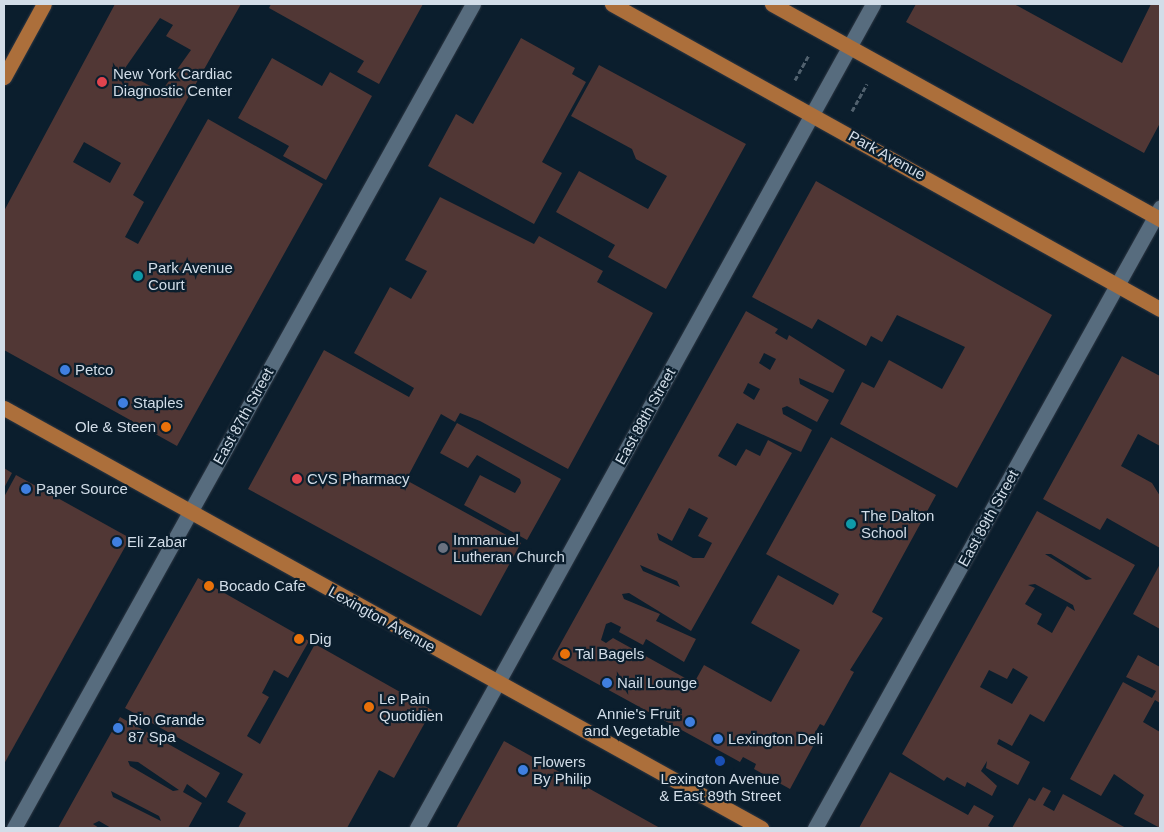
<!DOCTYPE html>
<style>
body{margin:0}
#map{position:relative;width:1164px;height:832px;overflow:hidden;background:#0b1e2d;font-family:Arial,sans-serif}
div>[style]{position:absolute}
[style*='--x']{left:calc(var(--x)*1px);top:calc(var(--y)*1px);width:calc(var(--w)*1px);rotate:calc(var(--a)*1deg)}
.building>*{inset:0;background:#513735}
.path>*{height:3px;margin-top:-1.5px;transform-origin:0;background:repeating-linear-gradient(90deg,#51616e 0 5px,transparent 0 7.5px)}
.roads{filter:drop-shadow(0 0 1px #2e3743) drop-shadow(0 0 1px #2e3743)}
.minor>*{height:15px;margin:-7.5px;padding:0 7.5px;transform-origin:7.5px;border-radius:7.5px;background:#576c7e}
.major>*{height:15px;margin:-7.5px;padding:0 7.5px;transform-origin:7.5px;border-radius:7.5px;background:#ac6f3b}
.dots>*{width:14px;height:14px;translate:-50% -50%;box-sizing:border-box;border:2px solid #0b1e2d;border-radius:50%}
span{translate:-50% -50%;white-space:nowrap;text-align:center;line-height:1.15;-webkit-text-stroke:4.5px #0b1e2d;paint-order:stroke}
.poi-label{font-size:15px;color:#d2dde8}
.left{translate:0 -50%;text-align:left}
.right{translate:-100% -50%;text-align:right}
.street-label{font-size:15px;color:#d2dde8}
.frame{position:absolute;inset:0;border:5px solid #d2dde8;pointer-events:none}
</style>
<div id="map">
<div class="building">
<i style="clip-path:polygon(evenodd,115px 4px,241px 4px,133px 195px,144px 202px,125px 237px,138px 244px,208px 119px,323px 184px,177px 446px,4px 350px,4px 211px,115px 4px,160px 18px,173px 25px,166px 36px,191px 50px,161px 92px,123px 71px,160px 18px,115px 4px,84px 142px,121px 163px,110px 183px,73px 162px,84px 142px)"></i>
<i style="clip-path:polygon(271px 4px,423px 4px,379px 84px,357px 72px,364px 61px,269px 8px)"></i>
<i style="clip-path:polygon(916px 4px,1014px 4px,1122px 63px,1151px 4px,1160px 4px,1160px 123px,1144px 153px,906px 22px)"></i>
<i style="clip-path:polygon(521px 38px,575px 68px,572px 74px,586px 82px,542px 162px,562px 173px,534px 224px,428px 166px,456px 114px,473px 124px)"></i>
<i style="clip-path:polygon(272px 58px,322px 86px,330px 72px,372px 96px,326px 180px,283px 156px,289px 146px,238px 118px)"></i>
<i style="clip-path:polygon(599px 65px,746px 144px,666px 289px,608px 257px,615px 245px,556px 212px,579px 171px,648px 209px,667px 176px,636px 159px,632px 149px,571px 116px)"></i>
<i style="clip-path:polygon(816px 181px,1052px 315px,957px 488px,840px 424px,862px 382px,874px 388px,889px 360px,942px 389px,965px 347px,897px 315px,882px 342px,871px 336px,866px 346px,818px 319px,812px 329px,752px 297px)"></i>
<i style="clip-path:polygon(440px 197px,534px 244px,539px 236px,603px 271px,597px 282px,653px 313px,568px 469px,480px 421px,460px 413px,455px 422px,441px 414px,406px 480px,521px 543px,481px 616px,248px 489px,324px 350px,409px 397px,414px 388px,354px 353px,390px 287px,411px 299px,427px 271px,405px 260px)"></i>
<i style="clip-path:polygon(evenodd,746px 311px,778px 329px,775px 333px,787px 340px,789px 335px,845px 370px,833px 393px,799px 378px,800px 384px,829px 400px,817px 422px,787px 406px,782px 408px,783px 414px,812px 430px,801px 452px,737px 423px,718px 456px,736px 466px,746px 449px,760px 456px,768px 440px,792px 453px,691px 631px,629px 593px,622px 594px,624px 599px,660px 614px,656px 621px,696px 639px,684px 662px,646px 639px,643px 645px,619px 632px,621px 627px,611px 622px,606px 624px,601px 640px,606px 643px,613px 638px,694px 683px,704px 665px,771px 702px,800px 650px,751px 623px,778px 575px,833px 605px,839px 594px,766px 554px,831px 437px,936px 495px,872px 612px,883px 618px,850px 670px,854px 672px,824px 726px,820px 724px,812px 738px,816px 741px,790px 789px,754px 769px,756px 764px,743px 757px,740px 762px,552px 659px,746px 311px,764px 353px,776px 359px,770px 370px,759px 363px,764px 353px,746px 311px,748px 383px,760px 389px,754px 400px,743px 393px,748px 383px,746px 311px,689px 508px,708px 518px,698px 536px,712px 543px,704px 558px,693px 558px,659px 540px,657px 533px,672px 541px,689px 508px,746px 311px,640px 565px,677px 581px,680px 587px,643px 571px,640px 565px)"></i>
<i style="clip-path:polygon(1122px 356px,1160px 376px,1160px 446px,1138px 434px,1121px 466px,1152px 483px,1160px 496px,1160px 548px,1107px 518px,1100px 530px,1043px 499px)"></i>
<i style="clip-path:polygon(457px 423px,561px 479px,527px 540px,464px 505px,480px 475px,515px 493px,521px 483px,520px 479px,477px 455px,468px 468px,440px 453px)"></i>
<i style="clip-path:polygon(4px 468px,12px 473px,4px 488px)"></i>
<i style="clip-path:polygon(16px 475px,130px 538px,4px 764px,4px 497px)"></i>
<i style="clip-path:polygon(evenodd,1037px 511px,1135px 565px,1044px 722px,1030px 714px,1012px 746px,999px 739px,997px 744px,1030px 762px,1018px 785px,986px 768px,987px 761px,981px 771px,997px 786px,992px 796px,967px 782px,965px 787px,947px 777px,944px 781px,902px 754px,1037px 511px,1045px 554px,1051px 554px,1092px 579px,1086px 580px,1045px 554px,1037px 511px,1035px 584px,1073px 605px,1075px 611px,1067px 606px,1052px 633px,1037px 624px,1042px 614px,1025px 604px,1035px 588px,1028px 585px,1035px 584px,1037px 511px,1013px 668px,1028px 677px,1012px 704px,980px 687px,989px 670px,1007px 679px,1013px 668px)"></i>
<i style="clip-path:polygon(1160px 564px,1160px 629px,1133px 614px)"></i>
<i style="clip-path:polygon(198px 578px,309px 641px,288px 678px,274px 670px,262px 693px,269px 697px,247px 736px,260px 744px,315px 644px,432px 710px,394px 778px,379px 770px,347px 828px,238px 828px,246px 813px,227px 802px,243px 774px,125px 708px)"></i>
<i style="clip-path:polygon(1138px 655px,1160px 667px,1160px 703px,1155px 700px,1143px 722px,1160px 732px,1160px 828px,1134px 814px,1144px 795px,1114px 774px,1101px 796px,1070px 779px,1123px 682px,1152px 698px,1156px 691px,1126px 677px)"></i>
<i style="clip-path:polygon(evenodd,120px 717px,220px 773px,206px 798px,187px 784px,183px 792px,202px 803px,188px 828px,111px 828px,99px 821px,93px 824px,99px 828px,58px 828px,120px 717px,128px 761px,138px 762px,179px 790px,173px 791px,130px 766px,128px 761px,120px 717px,111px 791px,159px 816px,161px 821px,113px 797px,111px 791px)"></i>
<i style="clip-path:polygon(504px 741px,624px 808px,660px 828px,456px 828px)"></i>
<i style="clip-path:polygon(890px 772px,968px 815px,974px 805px,994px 816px,988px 826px,993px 828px,859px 828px)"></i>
<i style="clip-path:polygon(1043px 787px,1051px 791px,1043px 805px,1054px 811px,1063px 794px,1126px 828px,1012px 828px,1029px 798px,1035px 801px)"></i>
</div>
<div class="path">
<i style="--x:795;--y:80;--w:29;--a:-61"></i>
<i style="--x:852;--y:111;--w:31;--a:-61"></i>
</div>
<div class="roads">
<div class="minor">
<i style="--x:14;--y:828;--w:943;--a:-60.88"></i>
<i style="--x:417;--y:828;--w:942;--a:-61.04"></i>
<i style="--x:815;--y:828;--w:710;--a:-60.91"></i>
</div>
<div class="major">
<i style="--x:612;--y:4;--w:627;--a:29.1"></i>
<i style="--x:772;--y:4;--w:444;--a:29"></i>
<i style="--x:4;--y:77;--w:83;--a:-61.3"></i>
<i style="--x:4;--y:408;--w:866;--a:29.02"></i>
</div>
</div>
<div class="dots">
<i style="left:102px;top:82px;background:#e0444e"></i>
<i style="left:138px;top:276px;background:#0f9aa8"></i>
<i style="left:65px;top:370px;background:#3f7fe0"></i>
<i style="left:123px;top:403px;background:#3f7fe0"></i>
<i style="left:166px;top:427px;background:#e8710a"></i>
<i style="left:297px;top:479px;background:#e0444e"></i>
<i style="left:26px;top:489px;background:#3f7fe0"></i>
<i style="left:851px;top:524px;background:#0f9aa8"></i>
<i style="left:117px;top:542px;background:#3f7fe0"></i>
<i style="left:443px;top:548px;background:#6b7280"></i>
<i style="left:209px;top:586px;background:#e8710a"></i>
<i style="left:299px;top:639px;background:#e8710a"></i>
<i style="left:565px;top:654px;background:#e8710a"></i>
<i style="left:607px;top:683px;background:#3f7fe0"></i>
<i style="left:369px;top:707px;background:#e8710a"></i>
<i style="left:690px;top:722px;background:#3f7fe0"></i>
<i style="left:118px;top:728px;background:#3f7fe0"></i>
<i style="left:718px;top:739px;background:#3f7fe0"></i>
<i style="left:720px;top:761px;background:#1a4fb4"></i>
<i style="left:523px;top:770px;background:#3f7fe0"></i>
</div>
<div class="poi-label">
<span class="left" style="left:113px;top:82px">New York Cardiac<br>Diagnostic Center</span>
<span class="left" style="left:148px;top:276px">Park Avenue<br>Court</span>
<span class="left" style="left:75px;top:370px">Petco</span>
<span class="left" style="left:133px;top:403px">Staples</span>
<span class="right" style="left:156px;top:427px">Ole &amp; Steen</span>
<span class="left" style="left:307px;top:479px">CVS Pharmacy</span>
<span class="left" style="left:36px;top:489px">Paper Source</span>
<span class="left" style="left:861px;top:524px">The Dalton<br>School</span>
<span class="left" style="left:453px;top:548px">Immanuel<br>Lutheran Church</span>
<span class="left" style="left:127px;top:542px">Eli Zabar</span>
<span class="left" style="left:219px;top:586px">Bocado Cafe</span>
<span class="left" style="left:309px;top:639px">Dig</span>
<span class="left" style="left:575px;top:654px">Tal Bagels</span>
<span class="left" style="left:617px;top:683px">Nail Lounge</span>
<span class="left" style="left:379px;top:707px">Le Pain<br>Quotidien</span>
<span class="right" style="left:680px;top:722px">Annie's Fruit<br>and Vegetable</span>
<span class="left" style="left:128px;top:728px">Rio Grande<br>87 Spa</span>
<span class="left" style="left:728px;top:739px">Lexington Deli</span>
<span class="left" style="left:533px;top:770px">Flowers<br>By Philip</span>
<span style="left:720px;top:787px">Lexington Avenue<br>&amp; East 89th Street</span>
</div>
<div class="street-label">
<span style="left:887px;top:155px;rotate:29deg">Park Avenue</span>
<span style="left:243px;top:416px;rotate:-61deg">East 87th Street</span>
<span style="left:645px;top:416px;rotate:-61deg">East 88th Street</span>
<span style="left:988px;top:518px;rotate:-61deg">East 89th Street</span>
<span style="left:382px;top:619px;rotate:29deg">Lexington Avenue</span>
</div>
<div class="frame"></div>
</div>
